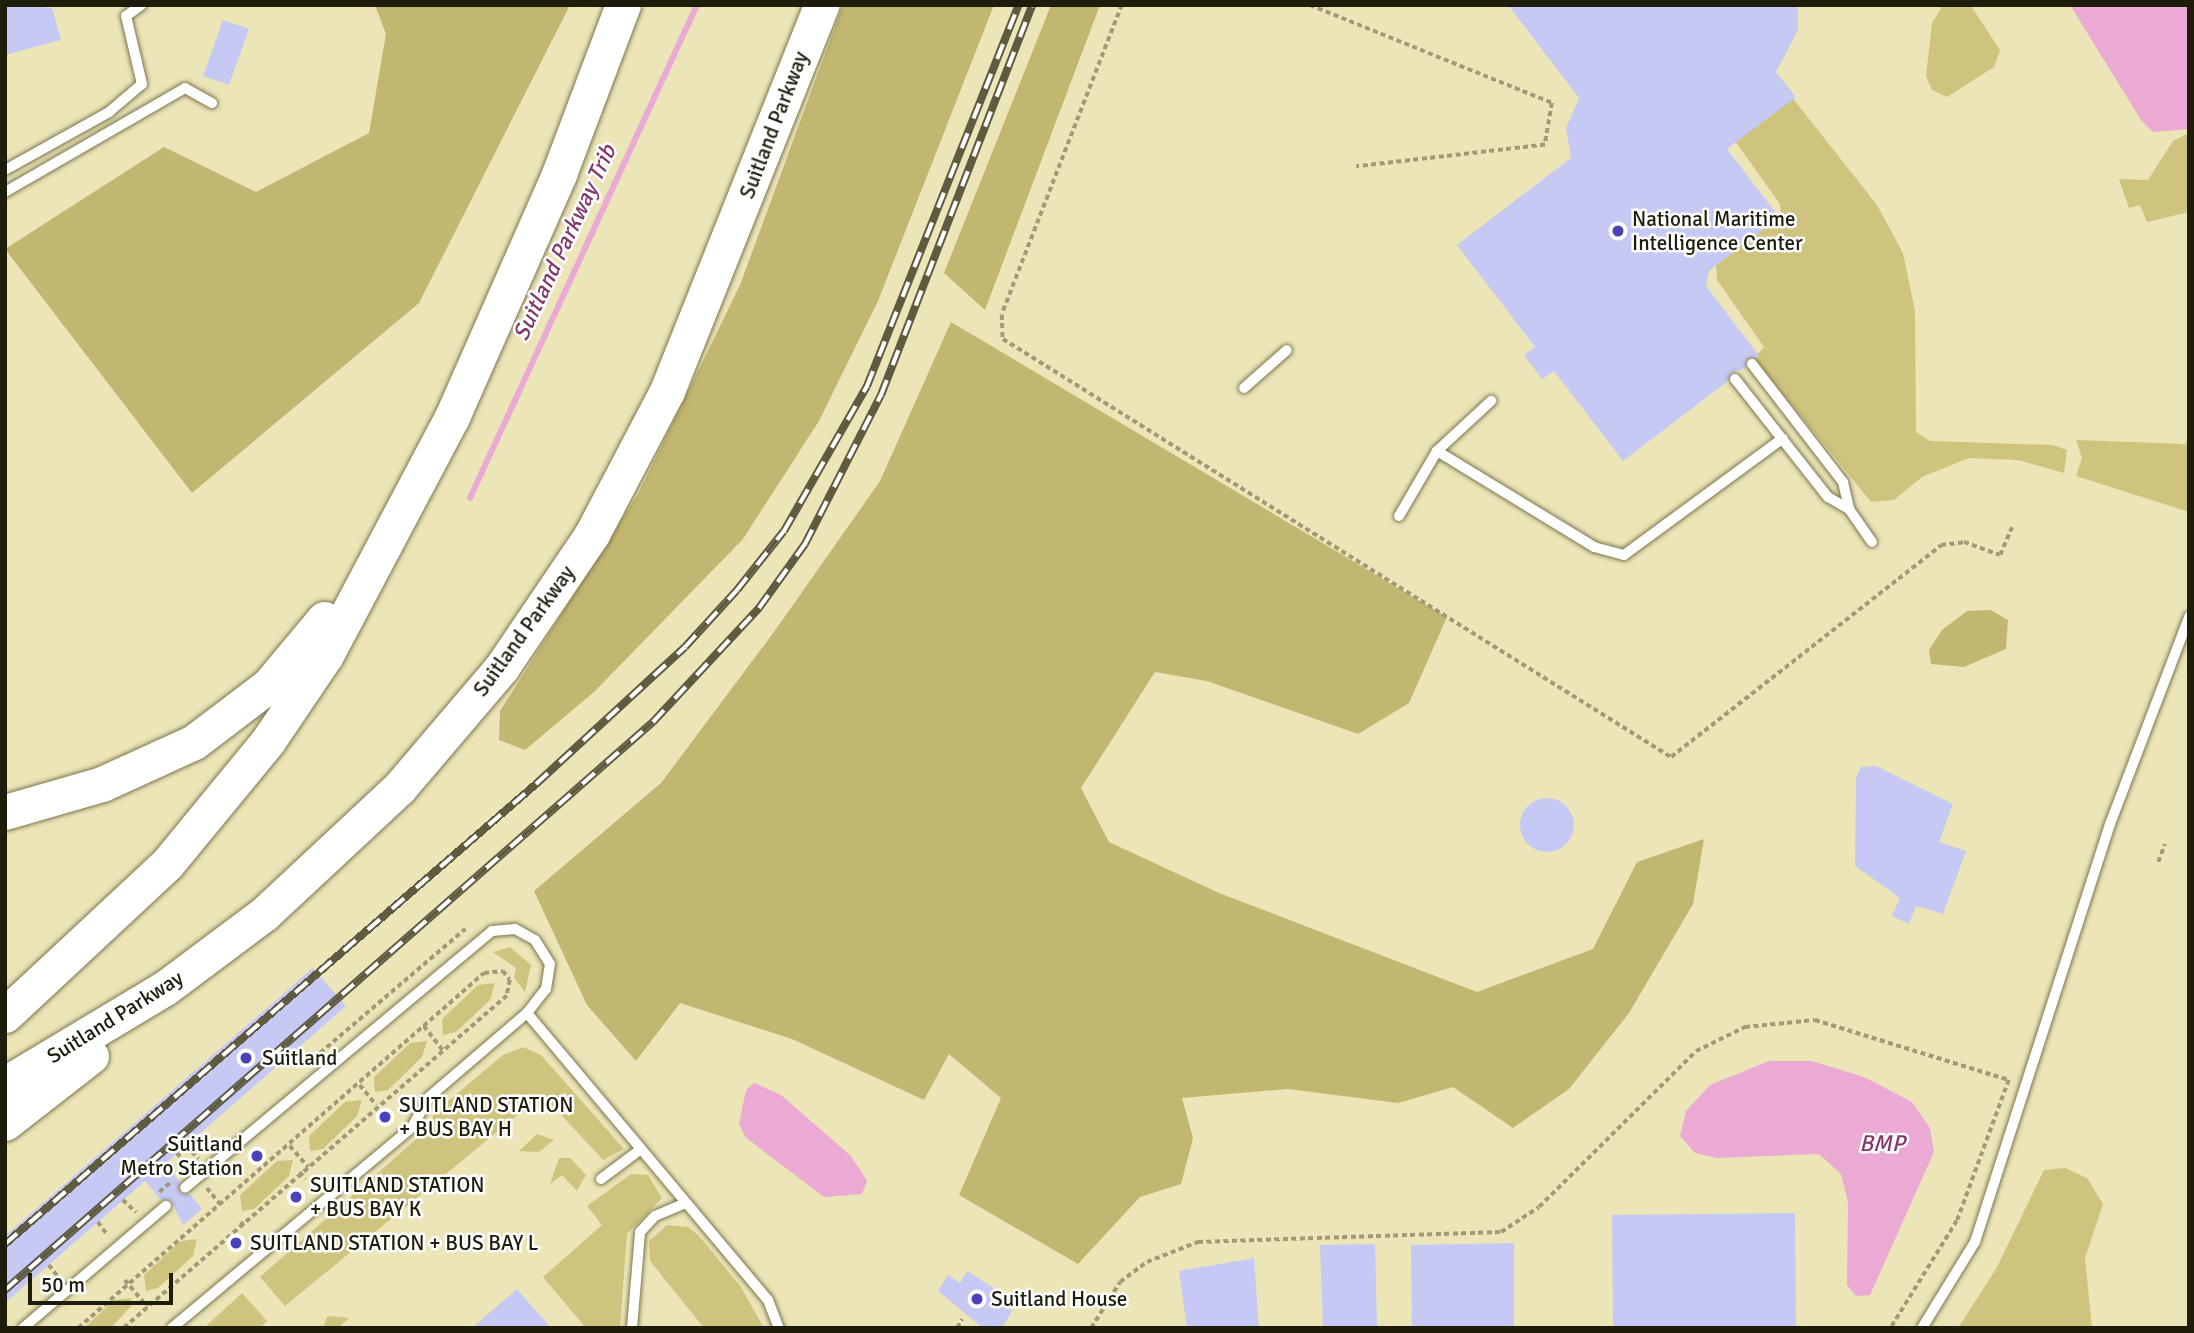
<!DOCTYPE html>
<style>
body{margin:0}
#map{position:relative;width:2194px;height:1333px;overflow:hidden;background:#ece5b8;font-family:Signika,sans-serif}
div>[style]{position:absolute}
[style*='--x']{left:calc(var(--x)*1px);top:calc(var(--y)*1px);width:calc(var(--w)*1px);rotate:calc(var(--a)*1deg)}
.green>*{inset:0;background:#cfc47e}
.forest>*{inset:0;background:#c2b770}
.water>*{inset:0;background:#ebaad4}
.stream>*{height:6px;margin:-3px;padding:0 3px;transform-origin:3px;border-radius:3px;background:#ebaad4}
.building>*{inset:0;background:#c5c9f3}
.round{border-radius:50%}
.path>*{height:3.5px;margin-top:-1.75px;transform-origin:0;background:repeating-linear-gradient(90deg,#a09a78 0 5px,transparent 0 8.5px)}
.roads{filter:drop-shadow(0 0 2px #7c764d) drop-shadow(0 0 2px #7c764d)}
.lane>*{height:10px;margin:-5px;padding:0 5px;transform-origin:5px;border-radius:5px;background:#fff}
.highway>*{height:35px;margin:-17.5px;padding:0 17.5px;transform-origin:17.5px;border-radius:17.5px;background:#fff}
.rail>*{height:8px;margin-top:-4px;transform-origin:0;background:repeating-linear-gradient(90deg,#fff 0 16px,#5f5b41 0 32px);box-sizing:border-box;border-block:2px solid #5f5b41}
.dots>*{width:19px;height:19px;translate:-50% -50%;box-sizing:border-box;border:4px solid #fff;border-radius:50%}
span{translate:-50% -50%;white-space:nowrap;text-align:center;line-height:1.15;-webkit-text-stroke:5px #fff;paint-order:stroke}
.street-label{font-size:21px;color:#1e1c0b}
.poi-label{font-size:21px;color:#1e1c0b}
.left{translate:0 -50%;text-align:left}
.right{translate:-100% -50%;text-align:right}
.water-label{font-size:23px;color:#83386c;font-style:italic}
.frame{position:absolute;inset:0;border:7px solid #1e1c0b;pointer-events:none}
.scale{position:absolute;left:28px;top:1273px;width:145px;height:32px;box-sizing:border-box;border:4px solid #1e1c0b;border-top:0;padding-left:9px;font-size:21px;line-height:24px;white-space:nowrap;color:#1e1c0b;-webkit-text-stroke:5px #fff;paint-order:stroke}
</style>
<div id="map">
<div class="green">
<i style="clip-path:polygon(1943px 5px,1971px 6px,2000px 50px,1994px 67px,1947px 97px,1932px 90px,1926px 76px,1932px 23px)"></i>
<i style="clip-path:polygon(1791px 96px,1877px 205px,1903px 253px,1915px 311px,1916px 432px,1930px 441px,2053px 445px,2067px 450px,2064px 473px,2018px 460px,1969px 458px,1922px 477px,1894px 500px,1871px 502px,1754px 358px,1764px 347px,1717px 280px,1716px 264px,1781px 216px,1780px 204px,1735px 141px)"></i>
<i style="clip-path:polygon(2189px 133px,2189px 212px,2147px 222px,2140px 205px,2129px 208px,2119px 179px,2148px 180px,2173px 141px)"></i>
<i style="clip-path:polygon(2189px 434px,2189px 512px,2076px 476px,2082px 458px,2076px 440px,2186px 444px)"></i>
<i style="clip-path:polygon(510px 947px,531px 965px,525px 992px,514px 978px,516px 968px,493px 952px)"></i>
<i style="clip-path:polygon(495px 983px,490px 1000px,456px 1032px,443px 1035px,442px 1019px,478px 985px)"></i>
<i style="clip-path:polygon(427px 1041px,422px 1057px,388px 1090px,375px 1092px,374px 1077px,410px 1043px)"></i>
<i style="clip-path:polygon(523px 1047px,541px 1055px,624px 1149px,603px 1160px,553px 1106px,526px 1108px,285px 1306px,260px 1277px,430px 1127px,434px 1113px,503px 1055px)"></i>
<i style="clip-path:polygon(362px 1100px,357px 1116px,323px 1149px,310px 1151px,309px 1136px,345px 1102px)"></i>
<i style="clip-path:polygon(537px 1134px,554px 1140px,539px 1152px,519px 1151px)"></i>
<i style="clip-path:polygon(559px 1158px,570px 1158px,586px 1175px,577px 1191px,562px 1175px,550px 1184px)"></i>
<i style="clip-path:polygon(293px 1160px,289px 1176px,254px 1209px,242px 1211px,240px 1195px,277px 1161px)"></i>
<i style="clip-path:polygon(2065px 1168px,2087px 1178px,2103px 1204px,2085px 1258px,2092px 1328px,1958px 1328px,1996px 1269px,2044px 1170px)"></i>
<i style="clip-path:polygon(631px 1174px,648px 1175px,662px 1198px,627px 1234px,620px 1328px,586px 1328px,543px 1277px,602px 1225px,587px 1206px)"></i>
<i style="clip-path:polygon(667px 1225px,688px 1227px,699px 1236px,741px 1287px,764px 1328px,704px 1328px,650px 1261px,649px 1241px)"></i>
<i style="clip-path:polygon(197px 1239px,193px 1256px,158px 1288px,146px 1291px,144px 1275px,181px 1241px)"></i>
<i style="clip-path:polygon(242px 1293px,267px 1321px,260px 1328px,204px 1328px)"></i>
<i style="clip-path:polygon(131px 1298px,132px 1305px,111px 1328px,84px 1328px,114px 1300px)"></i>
<i style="clip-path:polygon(327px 1317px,330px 1316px,349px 1318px,338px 1328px,323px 1328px)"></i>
</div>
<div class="forest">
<i style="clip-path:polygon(375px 5px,570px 5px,419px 303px,192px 493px,5px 249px,164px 147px,256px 192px,369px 133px,386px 34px)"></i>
<i style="clip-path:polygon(843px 5px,994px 5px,878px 301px,819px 421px,743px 539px,594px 692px,525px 750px,499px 740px,500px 711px,638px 494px,740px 285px)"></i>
<i style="clip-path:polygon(1051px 5px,1100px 5px,985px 310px,944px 273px)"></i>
<i style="clip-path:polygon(951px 322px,1447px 617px,1409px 703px,1358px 734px,1207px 681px,1155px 672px,1081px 788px,1109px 842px,1219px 893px,1477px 992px,1593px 949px,1637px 862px,1704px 839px,1693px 904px,1629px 1013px,1569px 1089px,1513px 1128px,1453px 1087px,1398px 1103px,1288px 1089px,1182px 1098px,1193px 1138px,1181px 1184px,1140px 1197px,1078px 1264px,959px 1195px,1001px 1098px,949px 1054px,924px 1100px,792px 1039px,680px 1003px,636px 1061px,587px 1005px,534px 891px,661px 783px,774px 632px,880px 481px)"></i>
<i style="clip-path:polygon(1991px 610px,2008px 620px,2006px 649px,1964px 667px,1931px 664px,1929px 650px,1942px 630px,1967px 611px)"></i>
</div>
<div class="water">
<i style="clip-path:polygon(2070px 5px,2189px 5px,2189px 129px,2153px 132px,2141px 120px)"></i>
<i style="clip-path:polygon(1769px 1061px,1812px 1061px,1864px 1077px,1912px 1102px,1930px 1128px,1934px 1152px,1870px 1295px,1856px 1296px,1847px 1285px,1848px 1202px,1841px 1174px,1819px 1154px,1717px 1158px,1695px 1153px,1680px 1136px,1686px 1111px,1710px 1085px)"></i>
<i style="clip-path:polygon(754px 1083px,781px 1095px,851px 1156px,867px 1181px,862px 1194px,824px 1197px,745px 1137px,739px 1124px,746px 1090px)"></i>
</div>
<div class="stream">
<i style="--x:470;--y:498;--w:543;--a:-65.28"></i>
</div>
<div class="building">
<i style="clip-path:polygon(5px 5px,52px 8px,61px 40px,5px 55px)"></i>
<i style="clip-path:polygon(1508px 5px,1798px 5px,1798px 30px,1776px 72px,1796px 97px,1727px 149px,1779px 217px,1709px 271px,1706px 286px,1760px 357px,1747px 359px,1746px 368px,1731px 373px,1728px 381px,1623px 461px,1554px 371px,1542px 379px,1524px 355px,1535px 347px,1457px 245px,1571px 158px,1566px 128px,1579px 98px)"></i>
<i style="clip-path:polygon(223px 20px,249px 29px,229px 85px,203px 76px)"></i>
<i style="clip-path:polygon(1876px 766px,1953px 804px,1939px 842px,1966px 851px,1943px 914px,1916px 906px,1909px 924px,1892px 916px,1900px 898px,1855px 866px,1856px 778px,1861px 767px)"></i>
<i class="round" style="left:1520px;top:798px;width:54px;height:54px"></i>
<i style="clip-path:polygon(313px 968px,346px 1006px,165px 1164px,180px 1182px,180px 1193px,190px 1194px,202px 1209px,183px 1225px,171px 1201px,161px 1200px,145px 1181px,5px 1303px,5px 1236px)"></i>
<i style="clip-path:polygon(1795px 1213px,1796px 1328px,1613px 1328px,1612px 1215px)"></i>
<i style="clip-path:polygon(1514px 1243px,1514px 1328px,1412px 1328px,1411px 1245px)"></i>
<i style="clip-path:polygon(1375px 1244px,1377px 1328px,1323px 1328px,1320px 1245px)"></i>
<i style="clip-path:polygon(1254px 1258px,1259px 1328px,1187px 1328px,1179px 1271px)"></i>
<i style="clip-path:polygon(967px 1271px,1006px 1296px,1001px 1304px,1012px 1311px,1002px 1328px,983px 1328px,938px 1291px,948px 1275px,960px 1283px)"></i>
<i style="clip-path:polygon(517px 1289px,551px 1328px,472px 1328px)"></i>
</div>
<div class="path">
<i style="--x:1122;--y:5;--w:332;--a:111.2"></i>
<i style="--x:1002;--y:315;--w:24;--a:88"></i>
<i style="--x:1003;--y:339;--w:788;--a:32.04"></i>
<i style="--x:1671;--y:757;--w:343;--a:-38.1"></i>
<i style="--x:1941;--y:545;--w:23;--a:-7"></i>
<i style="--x:1964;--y:542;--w:38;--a:20"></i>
<i style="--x:2000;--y:555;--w:30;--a:-67"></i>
<i style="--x:1310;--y:5;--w:261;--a:22"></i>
<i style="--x:1552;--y:103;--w:43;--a:99.5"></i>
<i style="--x:1545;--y:145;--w:190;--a:173.4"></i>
<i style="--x:2158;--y:862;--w:19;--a:-69"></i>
<i style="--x:424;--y:1026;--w:33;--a:52"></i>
<i style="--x:307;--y:1064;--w:208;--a:-40.5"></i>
<i style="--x:360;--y:1085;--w:26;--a:51"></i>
<i style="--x:186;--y:1146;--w:18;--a:45"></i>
<i style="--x:290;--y:1146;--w:28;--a:49"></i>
<i style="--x:177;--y:1153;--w:18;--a:49"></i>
<i style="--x:300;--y:1172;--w:9;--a:54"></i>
<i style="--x:207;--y:1188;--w:21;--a:51"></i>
<i style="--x:159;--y:1192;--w:17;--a:-40"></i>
<i style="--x:123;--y:1200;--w:18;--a:43"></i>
<i style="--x:98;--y:1222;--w:17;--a:54"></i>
<i style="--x:241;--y:1222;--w:7;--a:56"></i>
<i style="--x:49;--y:1265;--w:16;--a:52"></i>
<i style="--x:125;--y:1280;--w:35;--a:50"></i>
<i style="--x:78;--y:1328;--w:539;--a:-41.17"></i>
<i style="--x:484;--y:973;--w:19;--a:-6"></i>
<i style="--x:503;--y:971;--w:11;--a:52"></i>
<i style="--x:510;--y:980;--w:16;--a:101"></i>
<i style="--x:507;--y:996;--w:507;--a:139.08"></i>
<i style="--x:957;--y:1328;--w:10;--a:-61"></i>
<i style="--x:982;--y:1328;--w:1;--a:-90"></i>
<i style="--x:1091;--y:1328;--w:54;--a:-57.8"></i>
<i style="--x:1120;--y:1282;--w:34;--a:-37"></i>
<i style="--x:1147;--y:1262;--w:55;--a:-21.4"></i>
<i style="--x:1198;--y:1242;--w:303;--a:-1.9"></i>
<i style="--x:1501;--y:1232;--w:45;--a:-33.3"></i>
<i style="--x:1539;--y:1207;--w:221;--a:-44.8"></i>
<i style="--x:1696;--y:1051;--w:55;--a:-26.1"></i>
<i style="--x:1745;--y:1027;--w:70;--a:-5.7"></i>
<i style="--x:1815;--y:1020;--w:203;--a:17.2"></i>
<i style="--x:2009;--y:1080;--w:150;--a:110.2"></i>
<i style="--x:1957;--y:1221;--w:126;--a:121.7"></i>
</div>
<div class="roads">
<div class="lane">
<i style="--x:5;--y:170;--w:119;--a:-29.1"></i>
<i style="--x:109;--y:112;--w:43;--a:-40.3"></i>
<i style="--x:142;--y:84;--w:70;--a:-103.2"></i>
<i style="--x:126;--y:16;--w:19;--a:-36"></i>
<i style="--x:5;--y:192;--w:208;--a:-30"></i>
<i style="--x:185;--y:88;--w:31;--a:29"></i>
<i style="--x:1752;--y:364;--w:149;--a:52.4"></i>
<i style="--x:1843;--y:482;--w:28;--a:77"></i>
<i style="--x:1735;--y:379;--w:150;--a:51.8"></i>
<i style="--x:1828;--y:497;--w:24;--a:30"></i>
<i style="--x:1849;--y:509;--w:40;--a:55.1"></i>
<i style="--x:1244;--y:388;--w:57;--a:-41.5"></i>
<i style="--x:1437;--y:451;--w:184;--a:31.4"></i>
<i style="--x:1594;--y:547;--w:31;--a:15"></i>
<i style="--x:1624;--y:555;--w:197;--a:-36.3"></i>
<i style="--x:1399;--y:516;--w:75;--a:-59.7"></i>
<i style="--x:1437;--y:451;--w:74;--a:-42.8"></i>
<i style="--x:527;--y:1013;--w:375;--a:50"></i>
<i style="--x:768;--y:1300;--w:30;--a:69"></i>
<i style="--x:601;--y:1179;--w:50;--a:-36.9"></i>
<i style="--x:23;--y:1328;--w:188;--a:-40.5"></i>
<i style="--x:172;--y:1328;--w:313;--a:-39.9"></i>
<i style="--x:412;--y:1127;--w:34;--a:-60"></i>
<i style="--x:429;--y:1097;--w:129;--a:-40.6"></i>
<i style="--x:527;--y:1013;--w:31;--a:-52"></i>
<i style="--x:546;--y:989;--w:25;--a:-81"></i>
<i style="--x:550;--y:964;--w:28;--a:-122"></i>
<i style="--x:535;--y:940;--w:23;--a:-151"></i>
<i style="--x:515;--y:929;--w:23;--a:175"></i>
<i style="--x:492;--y:931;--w:400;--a:140.1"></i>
<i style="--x:632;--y:1328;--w:96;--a:-85.2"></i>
<i style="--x:640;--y:1232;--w:22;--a:-47"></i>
<i style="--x:655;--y:1216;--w:33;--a:-23"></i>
<i style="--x:1922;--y:1328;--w:101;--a:-58.4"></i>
<i style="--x:1975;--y:1242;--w:439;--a:-72.1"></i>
<i style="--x:2110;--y:824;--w:222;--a:-69.1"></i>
</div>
<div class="highway">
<i style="--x:5;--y:812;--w:101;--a:-16.1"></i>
<i style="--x:102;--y:784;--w:101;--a:-24.5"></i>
<i style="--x:194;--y:742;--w:94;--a:-37.2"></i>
<i style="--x:269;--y:685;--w:86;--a:-50.2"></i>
<i style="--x:5;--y:1015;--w:221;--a:-43"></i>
<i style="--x:167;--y:864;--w:159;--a:-50.6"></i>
<i style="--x:268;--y:741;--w:104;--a:-56"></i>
<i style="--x:326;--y:655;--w:269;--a:-62.1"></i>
<i style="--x:452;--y:417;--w:266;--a:-66.2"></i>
<i style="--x:559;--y:174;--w:181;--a:-69.3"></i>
<i style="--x:5;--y:1084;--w:187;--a:-31"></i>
<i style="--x:165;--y:988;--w:124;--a:-36.8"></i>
<i style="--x:264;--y:914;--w:186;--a:-43"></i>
<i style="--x:400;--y:787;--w:157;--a:-49.6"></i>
<i style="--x:502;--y:667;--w:161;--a:-55.9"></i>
<i style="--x:592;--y:534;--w:161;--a:-62.3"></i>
<i style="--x:667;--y:391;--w:416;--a:-68.2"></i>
<i style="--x:5;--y:1123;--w:109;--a:-37.9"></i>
</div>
</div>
<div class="rail">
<i style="--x:5;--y:1244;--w:703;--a:-40.9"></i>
<i style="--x:536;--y:784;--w:202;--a:-42.6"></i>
<i style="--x:685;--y:647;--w:77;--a:-47.6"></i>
<i style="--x:737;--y:590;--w:75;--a:-51.5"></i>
<i style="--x:784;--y:531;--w:167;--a:-60.2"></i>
<i style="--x:867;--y:386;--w:410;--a:-68.3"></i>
<i style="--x:5;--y:1290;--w:862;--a:-41.24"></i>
<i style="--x:653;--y:722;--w:156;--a:-47.1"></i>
<i style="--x:759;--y:608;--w:79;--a:-54.3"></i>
<i style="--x:805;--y:544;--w:167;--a:-63"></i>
<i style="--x:881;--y:395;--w:418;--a:-68.8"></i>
</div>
<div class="dots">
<i style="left:1618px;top:231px;background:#4b41b8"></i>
<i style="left:246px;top:1058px;background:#4b41b8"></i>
<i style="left:385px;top:1117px;background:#4b41b8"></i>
<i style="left:257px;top:1156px;background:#4b41b8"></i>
<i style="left:296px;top:1197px;background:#4b41b8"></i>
<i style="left:236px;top:1243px;background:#4b41b8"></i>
<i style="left:977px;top:1299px;background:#4b41b8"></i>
</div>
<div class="street-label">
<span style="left:774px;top:125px;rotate:-69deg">Suitland Parkway</span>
<span style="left:524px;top:631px;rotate:-54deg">Suitland Parkway</span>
<span style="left:115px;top:1017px;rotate:-32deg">Suitland Parkway</span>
</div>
<div class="poi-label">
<span class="left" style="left:1632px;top:231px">National Maritime<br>Intelligence Center</span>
<span class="left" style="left:262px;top:1058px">Suitland</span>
<span class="left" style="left:399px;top:1117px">SUITLAND STATION<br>+ BUS BAY H</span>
<span class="right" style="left:243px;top:1156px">Suitland<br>Metro Station</span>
<span class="left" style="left:310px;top:1197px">SUITLAND STATION<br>+ BUS BAY K</span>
<span class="left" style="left:250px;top:1243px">SUITLAND STATION + BUS BAY L</span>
<span class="left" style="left:991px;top:1299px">Suitland House</span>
</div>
<div class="water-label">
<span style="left:565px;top:243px;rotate:-65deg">Suitland Parkway Trib</span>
<span style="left:1882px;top:1144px">BMP</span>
</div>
<div class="frame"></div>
<div class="scale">50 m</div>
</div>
